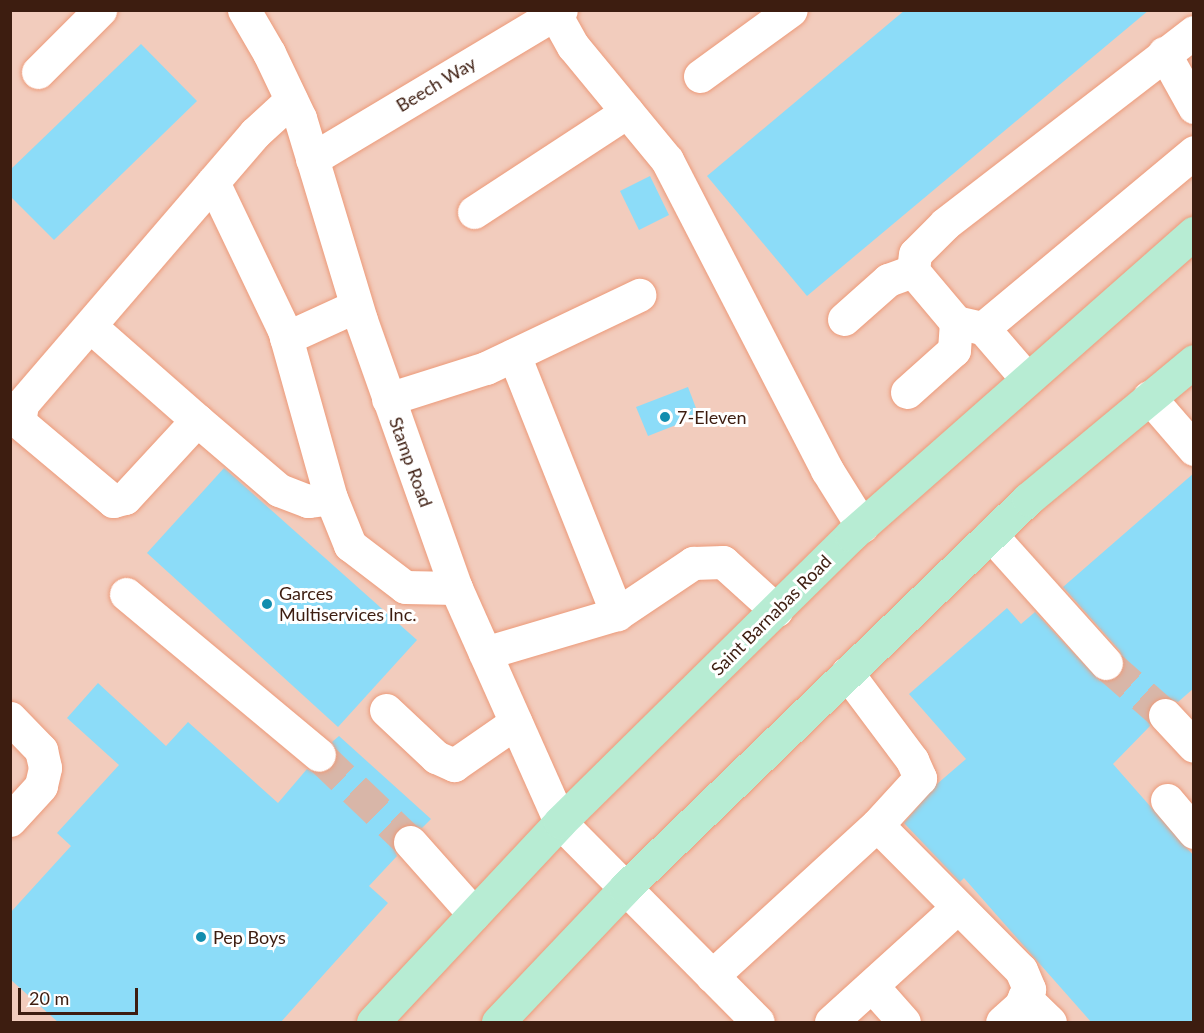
<!DOCTYPE html>
<style>
body{margin:0}
#map{position:relative;width:1204px;height:1033px;overflow:hidden;background:#ffdcce;font-family:Lato,sans-serif}
div>[style]{position:absolute}
[style*='--x']{left:calc(var(--x)*1px);top:calc(var(--y)*1px);width:calc(var(--w)*1px);rotate:calc(var(--a)*1deg)}
.built>*{inset:0;background:#f2ccbd}
.building>*{inset:0;background:#8cdcf8}
.minor-tunnel>*{height:33px;margin-top:-16.5px;transform-origin:0;background:repeating-linear-gradient(90deg,#d8b6a8 0 33px,transparent 0 49px)}
.roads{filter:drop-shadow(0 0 2px #ec9a79) drop-shadow(0 0 2px #ec9a79)}
.minor>*{height:33px;margin:-16.5px;padding:0 16.5px;transform-origin:16.5px;border-radius:16.5px;background:#fff}
.major>*{height:33px;margin:-16.5px;padding:0 16.5px;transform-origin:16.5px;border-radius:16.5px;background:#b7ecd3}
.dots>*{width:16px;height:16px;translate:-50% -50%;box-sizing:border-box;border:3px solid #fff;border-radius:50%}
span{translate:-50% -50%;white-space:nowrap;text-align:center;line-height:1.15;-webkit-text-stroke:6px #fff;paint-order:stroke}
.street-label{font-size:18px;color:#3d1d10}
.poi-label{font-size:18px;color:#3d1d10}
.left{translate:0 -50%;text-align:left}
.frame{position:absolute;inset:0;border:12px solid #3d1d10;pointer-events:none}
.scale{position:absolute;left:18px;top:988px;width:120px;height:27px;box-sizing:border-box;border:3px solid #3d1d10;border-top:0;padding-left:8px;font-size:18px;line-height:21px;white-space:nowrap;color:#3d1d10;-webkit-text-stroke:4px #fff;paint-order:stroke}
</style>
<div id="map">
<div class="built">
<i style="clip-path:polygon(11px 11px,1193px 11px,1193px 1022px,11px 1022px)"></i>
</div>
<div class="building">
<i style="clip-path:polygon(905px 10px,1149px 10px,807px 296px,707px 176px)"></i>
<i style="clip-path:polygon(141px 44px,197px 101px,54px 240px,10px 196px,10px 170px)"></i>
<i style="clip-path:polygon(650px 176px,669px 215px,639px 230px,620px 191px)"></i>
<i style="clip-path:polygon(688px 387px,699px 416px,648px 436px,636px 407px)"></i>
<i style="clip-path:polygon(224px 468px,417px 640px,338px 727px,147px 553px)"></i>
<i style="clip-path:polygon(1194px 473px,1194px 688px,1178px 702px,1161px 697px,1152px 702px,1147px 710px,1150px 726px,1113px 764px,1194px 856px,1194px 1023px,1092px 1023px,964px 878px,960px 882px,904px 823px,937px 784px,966px 759px,909px 694px,1007px 608px,1021px 624px,1035px 612px,1100px 681px,1118px 677px,1124px 668px,1120px 651px,1063px 587px)"></i>
<i style="clip-path:polygon(98px 683px,166px 746px,188px 722px,278px 803px,307px 769px,316px 774px,333px 767px,338px 758px,332px 742px,339px 736px,431px 819px,422px 828px,407px 824px,397px 828px,392px 845px,397px 856px,369px 886px,388px 903px,280px 1023px,59px 1023px,10px 979px,10px 913px,71px 846px,57px 833px,119px 765px,67px 718px)"></i>
</div>
<div class="minor-tunnel">
<i style="--x:1106;--y:663;--w:79;--a:41.4"></i>
<i style="--x:319;--y:755;--w:126;--a:43.7"></i>
</div>
<div class="roads">
<div class="minor">
<i style="--x:244;--y:10;--w:50;--a:59.8"></i>
<i style="--x:269;--y:53;--w:72;--a:64.5"></i>
<i style="--x:300;--y:118;--w:211;--a:73.2"></i>
<i style="--x:361;--y:320;--w:284;--a:70.5"></i>
<i style="--x:456;--y:588;--w:256;--a:66"></i>
<i style="--x:560;--y:822;--w:281;--a:45.3"></i>
<i style="--x:555;--y:14;--w:37;--a:61"></i>
<i style="--x:573;--y:46;--w:148;--a:50.5"></i>
<i style="--x:667;--y:160;--w:349;--a:62.7"></i>
<i style="--x:827;--y:470;--w:66;--a:58"></i>
<i style="--x:1194;--y:32;--w:314;--a:142.4"></i>
<i style="--x:945;--y:224;--w:42;--a:135"></i>
<i style="--x:915;--y:254;--w:17;--a:97"></i>
<i style="--x:913;--y:271;--w:67;--a:49.9"></i>
<i style="--x:956;--y:322;--w:28;--a:13"></i>
<i style="--x:983;--y:328;--w:275;--a:-39.8"></i>
<i style="--x:1164;--y:53;--w:62;--a:60.9"></i>
<i style="--x:38;--y:72;--w:88;--a:-45"></i>
<i style="--x:700;--y:76;--w:112;--a:-36"></i>
<i style="--x:291;--y:100;--w:49;--a:137.5"></i>
<i style="--x:255;--y:133;--w:357;--a:130.7"></i>
<i style="--x:22;--y:404;--w:18;--a:99"></i>
<i style="--x:19;--y:422;--w:123;--a:40"></i>
<i style="--x:113;--y:501;--w:12;--a:-14"></i>
<i style="--x:125;--y:498;--w:106;--a:-47.3"></i>
<i style="--x:197;--y:420;--w:108;--a:40.5"></i>
<i style="--x:279;--y:490;--w:31;--a:21"></i>
<i style="--x:308;--y:501;--w:23;--a:-7"></i>
<i style="--x:312;--y:159;--w:290;--a:-30.9"></i>
<i style="--x:213;--y:182;--w:164;--a:64.4"></i>
<i style="--x:284;--y:330;--w:174;--a:74.4"></i>
<i style="--x:331;--y:498;--w:51;--a:68"></i>
<i style="--x:350;--y:545;--w:69;--a:37.4"></i>
<i style="--x:405;--y:587;--w:51;--a:1.1"></i>
<i style="--x:474;--y:212;--w:183;--a:-33.2"></i>
<i style="--x:844;--y:319;--w:59;--a:-41.6"></i>
<i style="--x:888;--y:280;--w:27;--a:-20"></i>
<i style="--x:90;--y:326;--w:142;--a:41.3"></i>
<i style="--x:983;--y:328;--w:67;--a:49.2"></i>
<i style="--x:286;--y:338;--w:77;--a:-24.6"></i>
<i style="--x:514;--y:355;--w:279;--a:68.3"></i>
<i style="--x:617;--y:614;--w:92;--a:-33.9"></i>
<i style="--x:693;--y:563;--w:30;--a:-2"></i>
<i style="--x:723;--y:562;--w:72;--a:42.2"></i>
<i style="--x:907;--y:392;--w:63;--a:-41.8"></i>
<i style="--x:954;--y:350;--w:28;--a:-86"></i>
<i style="--x:1149;--y:397;--w:69;--a:49.1"></i>
<i style="--x:388;--y:399;--w:103;--a:-17.6"></i>
<i style="--x:486;--y:368;--w:170;--a:-25.5"></i>
<i style="--x:991;--y:535;--w:172;--a:48.1"></i>
<i style="--x:126;--y:594;--w:251;--a:39.8"></i>
<i style="--x:485;--y:653;--w:138;--a:-16.5"></i>
<i style="--x:847;--y:673;--w:109;--a:53.2"></i>
<i style="--x:912;--y:760;--w:20;--a:66"></i>
<i style="--x:920;--y:778;--w:64;--a:132.5"></i>
<i style="--x:386;--y:710;--w:69;--a:43.2"></i>
<i style="--x:436;--y:757;--w:20;--a:24"></i>
<i style="--x:454;--y:765;--w:75;--a:-34.7"></i>
<i style="--x:1165;--y:715;--w:42;--a:46.9"></i>
<i style="--x:10;--y:718;--w:45;--a:45.9"></i>
<i style="--x:41;--y:750;--w:18;--a:77"></i>
<i style="--x:45;--y:768;--w:18;--a:103"></i>
<i style="--x:41;--y:786;--w:46;--a:132.4"></i>
<i style="--x:1167;--y:800;--w:42;--a:49.8"></i>
<i style="--x:410;--y:842;--w:96;--a:48.4"></i>
<i style="--x:712;--y:976;--w:224;--a:-42.5"></i>
<i style="--x:877;--y:825;--w:204;--a:45.2"></i>
<i style="--x:1021;--y:970;--w:21;--a:67"></i>
<i style="--x:1029;--y:989;--w:19;--a:118"></i>
<i style="--x:1020;--y:1006;--w:24;--a:138"></i>
<i style="--x:872;--y:986;--w:48;--a:48.4"></i>
<i style="--x:1024;--y:997;--w:36;--a:44"></i>
<i style="--x:831;--y:1022;--w:171;--a:-42.2"></i>
</div>
<div class="major">
<i style="--x:373;--y:1022;--w:274;--a:-46.9"></i>
<i style="--x:560;--y:822;--w:409;--a:-44.6"></i>
<i style="--x:851;--y:535;--w:457;--a:-41.4"></i>
<i style="--x:498;--y:1022;--w:185;--a:-46.5"></i>
<i style="--x:625;--y:888;--w:560;--a:-43.99"></i>
<i style="--x:1028;--y:499;--w:216;--a:-39.7"></i>
</div>
</div>
<div class="dots">
<i style="left:665px;top:417px;background:#128dae"></i>
<i style="left:267px;top:604px;background:#128dae"></i>
<i style="left:201px;top:937px;background:#128dae"></i>
</div>
<div class="street-label">
<span style="left:436px;top:84px;rotate:-31deg">Beech Way</span>
<span style="left:411px;top:462px;rotate:70deg">Stamp Road</span>
<span style="left:771px;top:615px;rotate:-45deg">Saint Barnabas Road</span>
</div>
<div class="poi-label">
<span class="left" style="left:677px;top:417px">7-Eleven</span>
<span class="left" style="left:279px;top:604px">Garces<br>Multiservices Inc.</span>
<span class="left" style="left:213px;top:937px">Pep Boys</span>
</div>
<div class="frame"></div>
<div class="scale">20 m</div>
</div>
